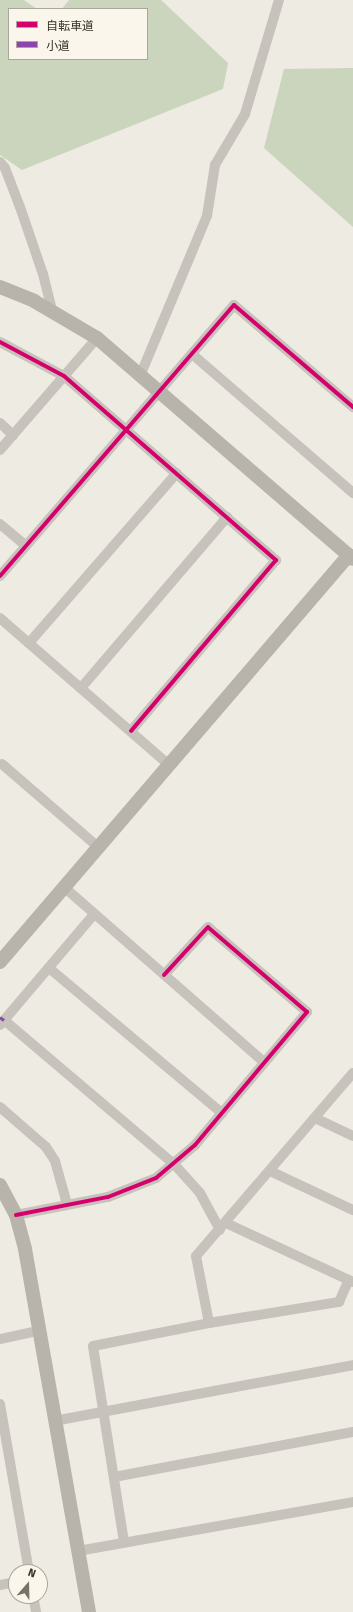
<!DOCTYPE html>
<meta charset="utf-8">
<style>
body{margin:0}
#map{position:relative;width:353px;height:1612px;overflow:hidden;background:#eeebe2;font-family:"Fira Sans","Noto Sans JP",sans-serif}
div>[style]{position:absolute}
[style*='--x']{left:calc(var(--x)*1px);top:calc(var(--y)*1px);width:calc(var(--w)*1px);rotate:calc(var(--a)*1deg)}
.green>*{inset:0;background:#cbd4bd}
.street>*{height:10px;margin:-5px;padding:0 5px;transform-origin:5px;border-radius:5px;background:#c7c3bc}
.secondary>*{height:14px;margin:-7px;padding:0 7px;transform-origin:7px;border-radius:7px;background:#b8b4ac}
.quiet>*{height:3px;margin-top:-1.5px;transform-origin:0;background:repeating-linear-gradient(90deg,#8e44ad 0 6px,transparent 0 9px)}
.cycleway>*{height:4px;margin:-2px;padding:0 2px;transform-origin:2px;border-radius:2px;background:#d6006c}
span{translate:-50% -50%;white-space:nowrap;text-align:center;line-height:1.15;-webkit-text-stroke:3.5px #faf6eb;paint-order:stroke}
.legend{position:absolute;left:8px;top:8px;width:140px;height:52px;box-sizing:border-box;background:#faf6eb;border:1px solid #aca79d;margin:0;padding:5px 7px;list-style:none;font-size:12px;color:#383129}
.legend li{display:flex;align-items:center;gap:8px;height:20px}
.legend b{width:20px;border:1px solid #aca79d}
.north{position:absolute;left:8px;top:1564px;width:40px;height:40px;box-sizing:border-box;background:#faf6eb;border:1px solid #aca79d;border-radius:50%;rotate:20deg;font-size:11px;font-weight:700;line-height:16px;text-align:center;color:#383129}
.north::after{content:'';display:block;margin:auto;width:14px;height:18px;background:#78726a;clip-path:polygon(50% 0,100% 100%,50% 72%,0 100%)}
</style>
<div id="map">
<div class="green">
<i style="clip-path:polygon(0 0,24px 0,37px 9px,9px 9px,9px 59px,147px 59px,147px 9px,62px 9px,69px 0,161px 0,228px 63px,223px 89px,22px 170px,0 155px)"></i>
<i style="clip-path:polygon(353px 68px,353px 227px,264px 148px,284px 69px)"></i>
</div>
<div class="street">
<i style="--x:0;--y:162;--w:8;--a:50"></i>
<i style="--x:5;--y:168;--w:42;--a:69"></i>
<i style="--x:20;--y:207;--w:71;--a:71.1"></i>
<i style="--x:43;--y:274;--w:38;--a:76"></i>
<i style="--x:0;--y:342;--w:72;--a:28"></i>
<i style="--x:64;--y:376;--w:281;--a:41"></i>
<i style="--x:276;--y:560;--w:224;--a:130.3"></i>
<i style="--x:192;--y:354;--w:213;--a:40.8"></i>
<i style="--x:140;--y:376;--w:173;--a:-67.3"></i>
<i style="--x:207;--y:216;--w:52;--a:-81.1"></i>
<i style="--x:215;--y:165;--w:59;--a:-59.5"></i>
<i style="--x:245;--y:114;--w:119;--a:-73.4"></i>
<i style="--x:0;--y:423;--w:18;--a:43"></i>
<i style="--x:0;--y:450;--w:148;--a:-49.1"></i>
<i style="--x:0;--y:524;--w:34;--a:40"></i>
<i style="--x:0;--y:576;--w:358;--a:-49.2"></i>
<i style="--x:234;--y:305;--w:157;--a:40.6"></i>
<i style="--x:0;--y:618;--w:224;--a:41"></i>
<i style="--x:29;--y:643;--w:225;--a:-49"></i>
<i style="--x:81;--y:688;--w:225;--a:-49.5"></i>
<i style="--x:2;--y:764;--w:127;--a:40.8"></i>
<i style="--x:64;--y:887;--w:266;--a:41.2"></i>
<i style="--x:49;--y:968;--w:226;--a:40"></i>
<i style="--x:4;--y:1020;--w:223;--a:40.3"></i>
<i style="--x:174;--y:1164;--w:39;--a:48"></i>
<i style="--x:200;--y:1193;--w:42;--a:61.6"></i>
<i style="--x:0;--y:1025;--w:145;--a:-49.7"></i>
<i style="--x:0;--y:1107;--w:61;--a:41"></i>
<i style="--x:46;--y:1147;--w:17;--a:57"></i>
<i style="--x:55;--y:1161;--w:45;--a:74.4"></i>
<i style="--x:315;--y:1118;--w:42;--a:25.3"></i>
<i style="--x:270;--y:1171;--w:92;--a:25.2"></i>
<i style="--x:16;--y:1215;--w:94;--a:-11.1"></i>
<i style="--x:108;--y:1197;--w:52;--a:-21.6"></i>
<i style="--x:156;--y:1178;--w:51;--a:-40.2"></i>
<i style="--x:195;--y:1145;--w:174;--a:-49.9"></i>
<i style="--x:307;--y:1012;--w:130;--a:-139.4"></i>
<i style="--x:208;--y:927;--w:65;--a:132.5"></i>
<i style="--x:226;--y:1223;--w:140;--a:24.9"></i>
<i style="--x:209;--y:1323;--w:68;--a:-101"></i>
<i style="--x:196;--y:1256;--w:241;--a:-49.4"></i>
<i style="--x:0;--y:1339;--w:40;--a:-12"></i>
<i style="--x:0;--y:1404;--w:170;--a:80.2"></i>
<i style="--x:54;--y:1421;--w:304;--a:-10.6"></i>
<i style="--x:114;--y:1477;--w:243;--a:-10.7"></i>
<i style="--x:124;--y:1542;--w:198;--a:-99"></i>
<i style="--x:93;--y:1346;--w:118;--a:-11.2"></i>
<i style="--x:209;--y:1323;--w:132;--a:-9.2"></i>
<i style="--x:339;--y:1302;--w:24;--a:-66"></i>
<i style="--x:78;--y:1551;--w:279;--a:-10.1"></i>
<i style="--x:0;--y:1585;--w:16;--a:-11"></i>
<i style="--x:33;--y:1596;--w:16;--a:79"></i>
</div>
<div class="secondary">
<i style="--x:0;--y:287;--w:37;--a:22"></i>
<i style="--x:34;--y:301;--w:73;--a:30.4"></i>
<i style="--x:97;--y:338;--w:338;--a:40.8"></i>
<i style="--x:0;--y:962;--w:536;--a:-49.39"></i>
<i style="--x:0;--y:1185;--w:34;--a:62"></i>
<i style="--x:16;--y:1215;--w:35;--a:75"></i>
<i style="--x:25;--y:1249;--w:369;--a:80"></i>
</div>
<div class="quiet">
<i style="--x:0;--y:1017;--w:5;--a:37"></i>
</div>
<div class="cycleway">
<i style="--x:0;--y:342;--w:72;--a:28"></i>
<i style="--x:64;--y:376;--w:281;--a:41"></i>
<i style="--x:276;--y:560;--w:224;--a:130.3"></i>
<i style="--x:0;--y:576;--w:358;--a:-49.2"></i>
<i style="--x:234;--y:305;--w:157;--a:40.6"></i>
<i style="--x:16;--y:1215;--w:94;--a:-11.1"></i>
<i style="--x:108;--y:1197;--w:52;--a:-21.6"></i>
<i style="--x:156;--y:1178;--w:51;--a:-40.2"></i>
<i style="--x:195;--y:1145;--w:174;--a:-49.9"></i>
<i style="--x:307;--y:1012;--w:130;--a:-139.4"></i>
<i style="--x:208;--y:927;--w:65;--a:132.5"></i>
</div>
<ul class="legend">
<li><b style="height:5px;background:#d6006c"></b>自転車道</li>
<li><b style="height:5px;background:#8e44ad"></b>小道</li>
</ul>
<div class="north">N</div>
</div>
